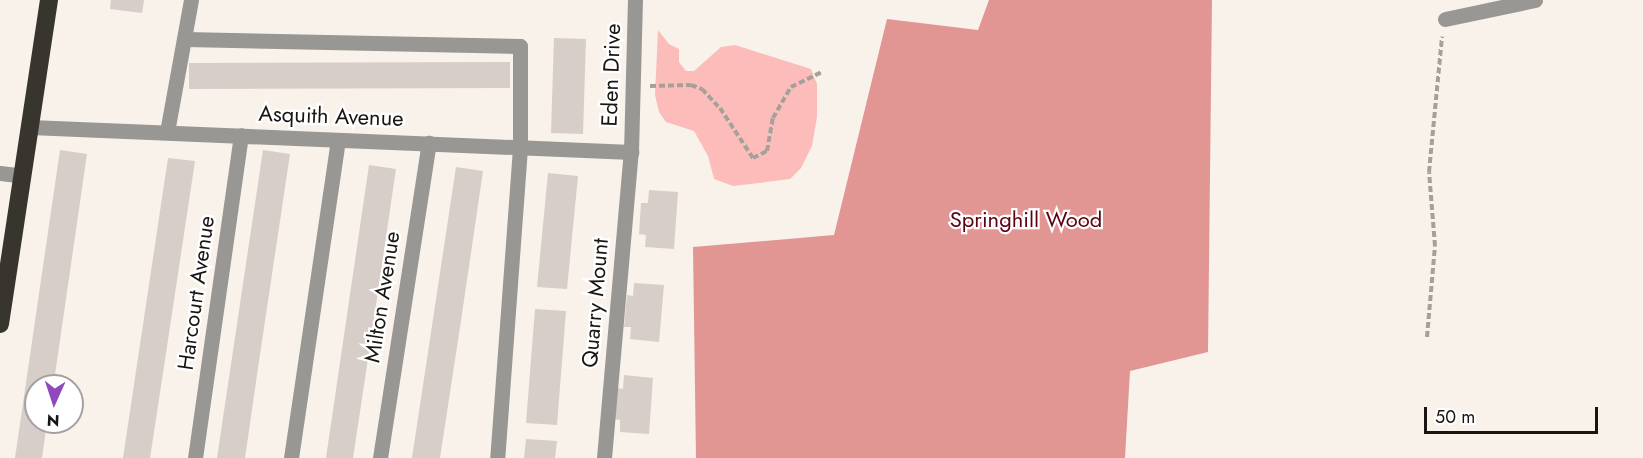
<!DOCTYPE html>
<style>
body{margin:0}
#map{position:relative;width:1643px;height:458px;overflow:hidden;background:#f8f2ea;font-family:Jost,sans-serif}
div>[style]{position:absolute}
[style*='--x']{left:calc(var(--x)*1px);top:calc(var(--y)*1px);width:calc(var(--w)*1px);rotate:calc(var(--a)*1deg)}
.green>*{inset:0;background:#fcbdba}
.forest>*{inset:0;background:#e19694}
.building>*{inset:0;background:#d7cdc9}
.path>*{height:4px;margin-top:-2px;transform-origin:0;background:repeating-linear-gradient(90deg,#a5a09a 0 6px,transparent 0 9px)}
.minor>*{height:15px;margin:-7.5px;padding:0 7.5px;transform-origin:7.5px;border-radius:7.5px;background:#989794}
.highway>*{height:18px;margin:-9px;padding:0 9px;transform-origin:9px;border-radius:9px;background:#37352e}
span{translate:-50% -50%;white-space:nowrap;text-align:center;line-height:1.15;-webkit-text-stroke:4.5px #fff;paint-order:stroke}
.street-label{font-size:22px;color:#181513}
.park-label{font-size:22px;color:#5c0110}
.north{position:absolute;left:24px;top:374px;width:60px;height:60px;box-sizing:border-box;background:#fff;border:2px solid #a3a1a1;border-radius:50%;rotate:183deg;font-size:16px;font-weight:700;line-height:24px;text-align:center;color:#181513}
.north::after{content:'';display:block;margin:auto;width:21px;height:27px;background:#9049bd;clip-path:polygon(50% 0,100% 100%,50% 72%,0 100%)}
.scale{position:absolute;left:1424px;top:407px;width:174px;height:27px;box-sizing:border-box;border:3px solid #181513;border-top:0;padding-left:8px;font-size:18px;line-height:21px;white-space:nowrap;color:#181513;-webkit-text-stroke:4px #fff;paint-order:stroke}
</style>
<div id="map">
<div class="green">
<i style="clip-path:polygon(658px 30px,669px 44px,679px 49px,679px 62px,686px 71px,694px 71px,721px 47px,735px 45px,811px 69px,817px 84px,817px 117px,812px 146px,801px 168px,790px 179px,759px 183px,733px 186px,714px 179px,708px 156px,694px 131px,666px 122px,659px 112px,655px 95px)"></i>
</div>
<div class="forest">
<i style="clip-path:polygon(989px 0,1212px 0,1208px 352px,1130px 371px,1125px 458px,696px 458px,693px 247px,834px 235px,887px 19px,978px 30px)"></i>
</div>
<div class="building">
<i style="clip-path:polygon(111px 0,144px 0,142px 13px,110px 9px)"></i>
<i style="clip-path:polygon(554px 38px,586px 39px,583px 134px,551px 133px)"></i>
<i style="clip-path:polygon(510px 62px,510px 88px,189px 89px,189px 63px)"></i>
<i style="clip-path:polygon(60px 150px,87px 154px,56px 368px,53px 386px,36px 386px,36px 422px,47px 422px,42px 458px,15px 458px)"></i>
<i style="clip-path:polygon(263px 150px,290px 154px,258px 368px,245px 458px,217px 458px)"></i>
<i style="clip-path:polygon(168px 158px,195px 161px,168px 340px,150px 458px,123px 458px)"></i>
<i style="clip-path:polygon(369px 165px,396px 169px,375px 312px,353px 458px,326px 458px)"></i>
<i style="clip-path:polygon(456px 167px,483px 171px,462px 314px,440px 458px,412px 458px)"></i>
<i style="clip-path:polygon(548px 173px,578px 176px,567px 289px,537px 287px)"></i>
<i style="clip-path:polygon(649px 190px,678px 192px,674px 249px,645px 247px,646px 235px,639px 234px,641px 203px,648px 203px)"></i>
<i style="clip-path:polygon(634px 283px,664px 285px,659px 342px,630px 339px,631px 327px,624px 327px,627px 295px,633px 296px)"></i>
<i style="clip-path:polygon(535px 309px,566px 311px,557px 425px,526px 423px)"></i>
<i style="clip-path:polygon(624px 375px,653px 378px,649px 434px,620px 432px,620px 420px,614px 419px,616px 388px,623px 389px)"></i>
<i style="clip-path:polygon(526px 439px,557px 441px,555px 458px,524px 458px)"></i>
</div>
<div class="path">
<i style="--x:650;--y:86;--w:41;--a:-1.4"></i>
<i style="--x:691;--y:85;--w:12;--a:20"></i>
<i style="--x:702;--y:89;--w:26;--a:47"></i>
<i style="--x:720;--y:108;--w:60;--a:56.6"></i>
<i style="--x:753;--y:158;--w:16;--a:-27"></i>
<i style="--x:767;--y:151;--w:34;--a:-80"></i>
<i style="--x:773;--y:118;--w:36;--a:-60"></i>
<i style="--x:791;--y:87;--w:34;--a:-26"></i>
<i style="--x:1427;--y:337;--w:91;--a:-85"></i>
<i style="--x:1435;--y:246;--w:74;--a:-94.6"></i>
<i style="--x:1429;--y:172;--w:136;--a:-84.5"></i>
</div>
<div class="minor">
<i style="--x:1445;--y:19;--w:92;--a:-11.9"></i>
<i style="--x:185;--y:39;--w:335;--a:1.2"></i>
<i style="--x:520;--y:46;--w:102;--a:90"></i>
<i style="--x:520;--y:148;--w:311;--a:94.2"></i>
<i style="--x:30;--y:127;--w:602;--a:2.38"></i>
<i style="--x:167;--y:132;--w:134;--a:-79.7"></i>
<i style="--x:0;--y:173;--w:23;--a:7"></i>
<i style="--x:195;--y:458;--w:326;--a:-81.9"></i>
<i style="--x:291;--y:458;--w:321;--a:-81.6"></i>
<i style="--x:380;--y:458;--w:319;--a:-81.2"></i>
<i style="--x:604;--y:458;--w:307;--a:-85"></i>
<i style="--x:631;--y:152;--w:152;--a:-88.5"></i>
</div>
<div class="highway">
<i style="--x:0;--y:324;--w:328;--a:-81.4"></i>
</div>
<div class="street-label">
<span style="left:611px;top:75px;rotate:-88deg">Eden Drive</span>
<span style="left:331px;top:116px;rotate:2deg">Asquith Avenue</span>
<span style="left:196px;top:293px;rotate:-82deg">Harcourt Avenue</span>
<span style="left:382px;top:297px;rotate:-81deg">Milton Avenue</span>
<span style="left:595px;top:303px;rotate:-85deg">Quarry Mount</span>
</div>
<div class="park-label">
<span style="left:1026px;top:220px">Springhill Wood</span>
</div>
<div class="north">N</div>
<div class="scale">50 m</div>
</div>
